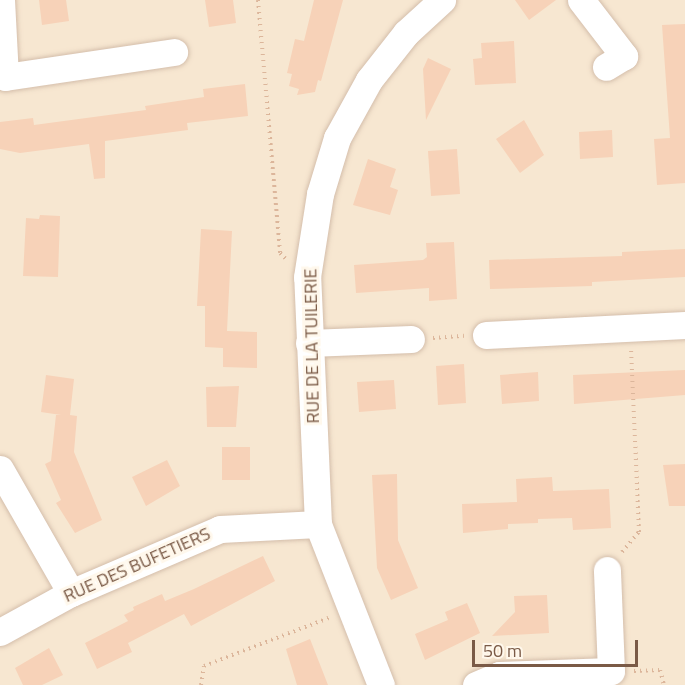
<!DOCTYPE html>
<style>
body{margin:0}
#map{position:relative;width:685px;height:685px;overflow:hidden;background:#fef5e4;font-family:"Titillium Web",sans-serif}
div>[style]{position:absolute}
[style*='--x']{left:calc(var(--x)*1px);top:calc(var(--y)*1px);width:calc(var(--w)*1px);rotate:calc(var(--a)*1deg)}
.residential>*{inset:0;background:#f7e7d1}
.building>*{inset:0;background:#f7d2b8}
.path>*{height:4px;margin-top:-2px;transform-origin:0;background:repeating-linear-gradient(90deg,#dcb69b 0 1.5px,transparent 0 6px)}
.roads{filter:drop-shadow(0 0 2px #d4beab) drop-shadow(0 0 2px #d4beab)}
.minor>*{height:27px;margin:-13.5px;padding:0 13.5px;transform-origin:13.5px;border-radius:13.5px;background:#fff}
span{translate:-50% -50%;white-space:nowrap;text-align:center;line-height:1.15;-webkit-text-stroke:6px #fff8ec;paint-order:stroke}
.street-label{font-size:18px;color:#7a5a46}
.scale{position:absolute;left:472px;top:640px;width:166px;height:27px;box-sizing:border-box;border:3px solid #7a5a46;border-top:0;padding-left:8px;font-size:18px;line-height:21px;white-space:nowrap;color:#7a5a46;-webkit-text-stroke:4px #fff8ec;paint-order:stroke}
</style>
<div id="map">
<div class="residential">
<i style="clip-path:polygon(0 0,685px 0,685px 685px,0 685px)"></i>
</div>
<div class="building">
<i style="clip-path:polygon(39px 0,66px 0,69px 21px,42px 25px)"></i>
<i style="clip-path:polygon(205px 0,233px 0,236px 23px,209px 27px)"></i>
<i style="clip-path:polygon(314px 0,343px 0,321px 81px,318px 80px,315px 92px,297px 95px,299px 89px,289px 86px,292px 74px,287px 73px,295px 39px,304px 41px)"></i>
<i style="clip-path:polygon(515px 0,556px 0,529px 20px)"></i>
<i style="clip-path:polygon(685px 24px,685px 183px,657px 185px,654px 139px,670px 138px,662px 25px)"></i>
<i style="clip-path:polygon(514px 41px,516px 83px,475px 85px,473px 59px,482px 58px,481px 43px)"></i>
<i style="clip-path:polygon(428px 58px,451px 69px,426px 120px,423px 69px)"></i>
<i style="clip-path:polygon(245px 84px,248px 116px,187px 123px,188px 130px,105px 141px,105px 178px,94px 179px,89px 144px,20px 153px,0 149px,0 122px,33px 118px,34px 125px,146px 110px,145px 106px,204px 97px,203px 89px)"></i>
<i style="clip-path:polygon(524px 120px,544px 155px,520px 173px,496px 139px)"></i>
<i style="clip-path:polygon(612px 130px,613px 157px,580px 159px,579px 132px)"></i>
<i style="clip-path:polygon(457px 149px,460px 194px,431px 196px,428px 151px)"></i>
<i style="clip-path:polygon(368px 159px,396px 169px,390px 187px,398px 190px,390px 215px,353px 205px)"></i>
<i style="clip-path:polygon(40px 215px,60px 216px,58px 277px,23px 276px,26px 218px,39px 219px)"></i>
<i style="clip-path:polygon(201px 229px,232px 231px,227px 331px,257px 332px,257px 368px,223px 367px,223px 348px,205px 347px,205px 306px,197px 306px)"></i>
<i style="clip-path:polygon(454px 242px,457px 299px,429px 301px,429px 288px,356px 293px,354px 265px,423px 260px,427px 257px,426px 243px)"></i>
<i style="clip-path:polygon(685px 249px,685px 277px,592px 282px,592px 286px,490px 289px,489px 260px,622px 256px,622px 252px)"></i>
<i style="clip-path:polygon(464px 364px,466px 403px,438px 405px,436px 366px)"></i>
<i style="clip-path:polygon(685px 370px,685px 395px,574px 404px,573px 375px)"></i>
<i style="clip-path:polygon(538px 372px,539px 401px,502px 404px,500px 375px)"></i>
<i style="clip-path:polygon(46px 375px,74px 379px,70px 415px,77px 416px,74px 452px,102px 520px,75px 533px,56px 503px,61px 500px,45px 464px,51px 461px,56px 415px,61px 415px,41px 412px)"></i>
<i style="clip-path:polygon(394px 380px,396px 409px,359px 412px,357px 382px)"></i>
<i style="clip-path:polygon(239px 386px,236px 427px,207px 427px,206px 387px)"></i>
<i style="clip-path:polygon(222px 447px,250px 447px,250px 480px,222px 480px)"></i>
<i style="clip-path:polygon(167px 460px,180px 486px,146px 506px,132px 477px)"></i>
<i style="clip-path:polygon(685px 464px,685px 506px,669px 506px,663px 465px)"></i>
<i style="clip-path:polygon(397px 474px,398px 540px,418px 588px,391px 600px,377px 568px,372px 475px)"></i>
<i style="clip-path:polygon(552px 477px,553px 491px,609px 489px,611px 528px,573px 530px,572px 518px,538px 519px,538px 523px,508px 524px,508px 529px,463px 533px,462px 504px,517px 502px,516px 479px)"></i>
<i style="clip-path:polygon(263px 556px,275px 581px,191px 626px,184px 614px,128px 643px,132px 652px,97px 669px,85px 643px,128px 621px,124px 615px,134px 610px,133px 607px,162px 594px,165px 601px,194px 589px)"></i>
<i style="clip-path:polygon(547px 595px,549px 633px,492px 636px,515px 612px,514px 596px)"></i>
<i style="clip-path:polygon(467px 603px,480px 633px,425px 660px,415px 634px,448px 620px,445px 612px)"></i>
<i style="clip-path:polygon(310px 639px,328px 685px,297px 685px,286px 649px)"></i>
<i style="clip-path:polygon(49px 648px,63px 675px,42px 685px,23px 685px,15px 668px)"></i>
</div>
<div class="path">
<i style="--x:258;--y:0;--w:254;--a:85"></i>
<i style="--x:280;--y:253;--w:8;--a:45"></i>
<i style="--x:433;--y:338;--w:31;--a:-4"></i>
<i style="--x:622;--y:552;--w:26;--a:-50"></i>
<i style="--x:639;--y:532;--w:182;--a:-92.5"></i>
<i style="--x:634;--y:671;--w:26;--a:-2"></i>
<i style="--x:660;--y:670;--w:16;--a:75"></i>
<i style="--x:201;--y:685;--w:19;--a:-81"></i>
<i style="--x:204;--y:666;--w:136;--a:-21.1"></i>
</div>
<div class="roads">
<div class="minor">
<i style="--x:1;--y:0;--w:77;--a:87"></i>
<i style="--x:5;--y:77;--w:171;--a:-8.4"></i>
<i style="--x:581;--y:0;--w:71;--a:52.5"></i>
<i style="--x:624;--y:56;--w:21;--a:149"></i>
<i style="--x:486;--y:335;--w:199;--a:-2.9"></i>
<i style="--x:309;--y:343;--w:102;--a:-2.2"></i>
<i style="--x:0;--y:469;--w:143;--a:60.2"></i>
<i style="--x:0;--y:632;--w:81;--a:-28.8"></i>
<i style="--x:71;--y:593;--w:162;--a:-23.2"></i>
<i style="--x:220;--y:529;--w:98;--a:-2.9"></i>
<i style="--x:381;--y:685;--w:173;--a:-111.4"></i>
<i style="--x:318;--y:524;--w:247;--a:-92.5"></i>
<i style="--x:307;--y:277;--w:84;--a:-81.1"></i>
<i style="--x:320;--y:194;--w:59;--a:-73.1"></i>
<i style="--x:337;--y:138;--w:66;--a:-61.1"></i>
<i style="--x:369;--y:80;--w:60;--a:-51.8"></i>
<i style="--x:406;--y:33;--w:49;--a:-42.5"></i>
<i style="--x:476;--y:685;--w:25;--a:-23"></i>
<i style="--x:499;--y:675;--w:112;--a:-2"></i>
<i style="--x:611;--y:671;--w:101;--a:-92.3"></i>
</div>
</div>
<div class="street-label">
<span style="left:312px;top:346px;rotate:-91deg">RUE DE LA TUILERIE</span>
<span style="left:137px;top:565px;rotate:-24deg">RUE DES BUFETIERS</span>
</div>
<div class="scale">50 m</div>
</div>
